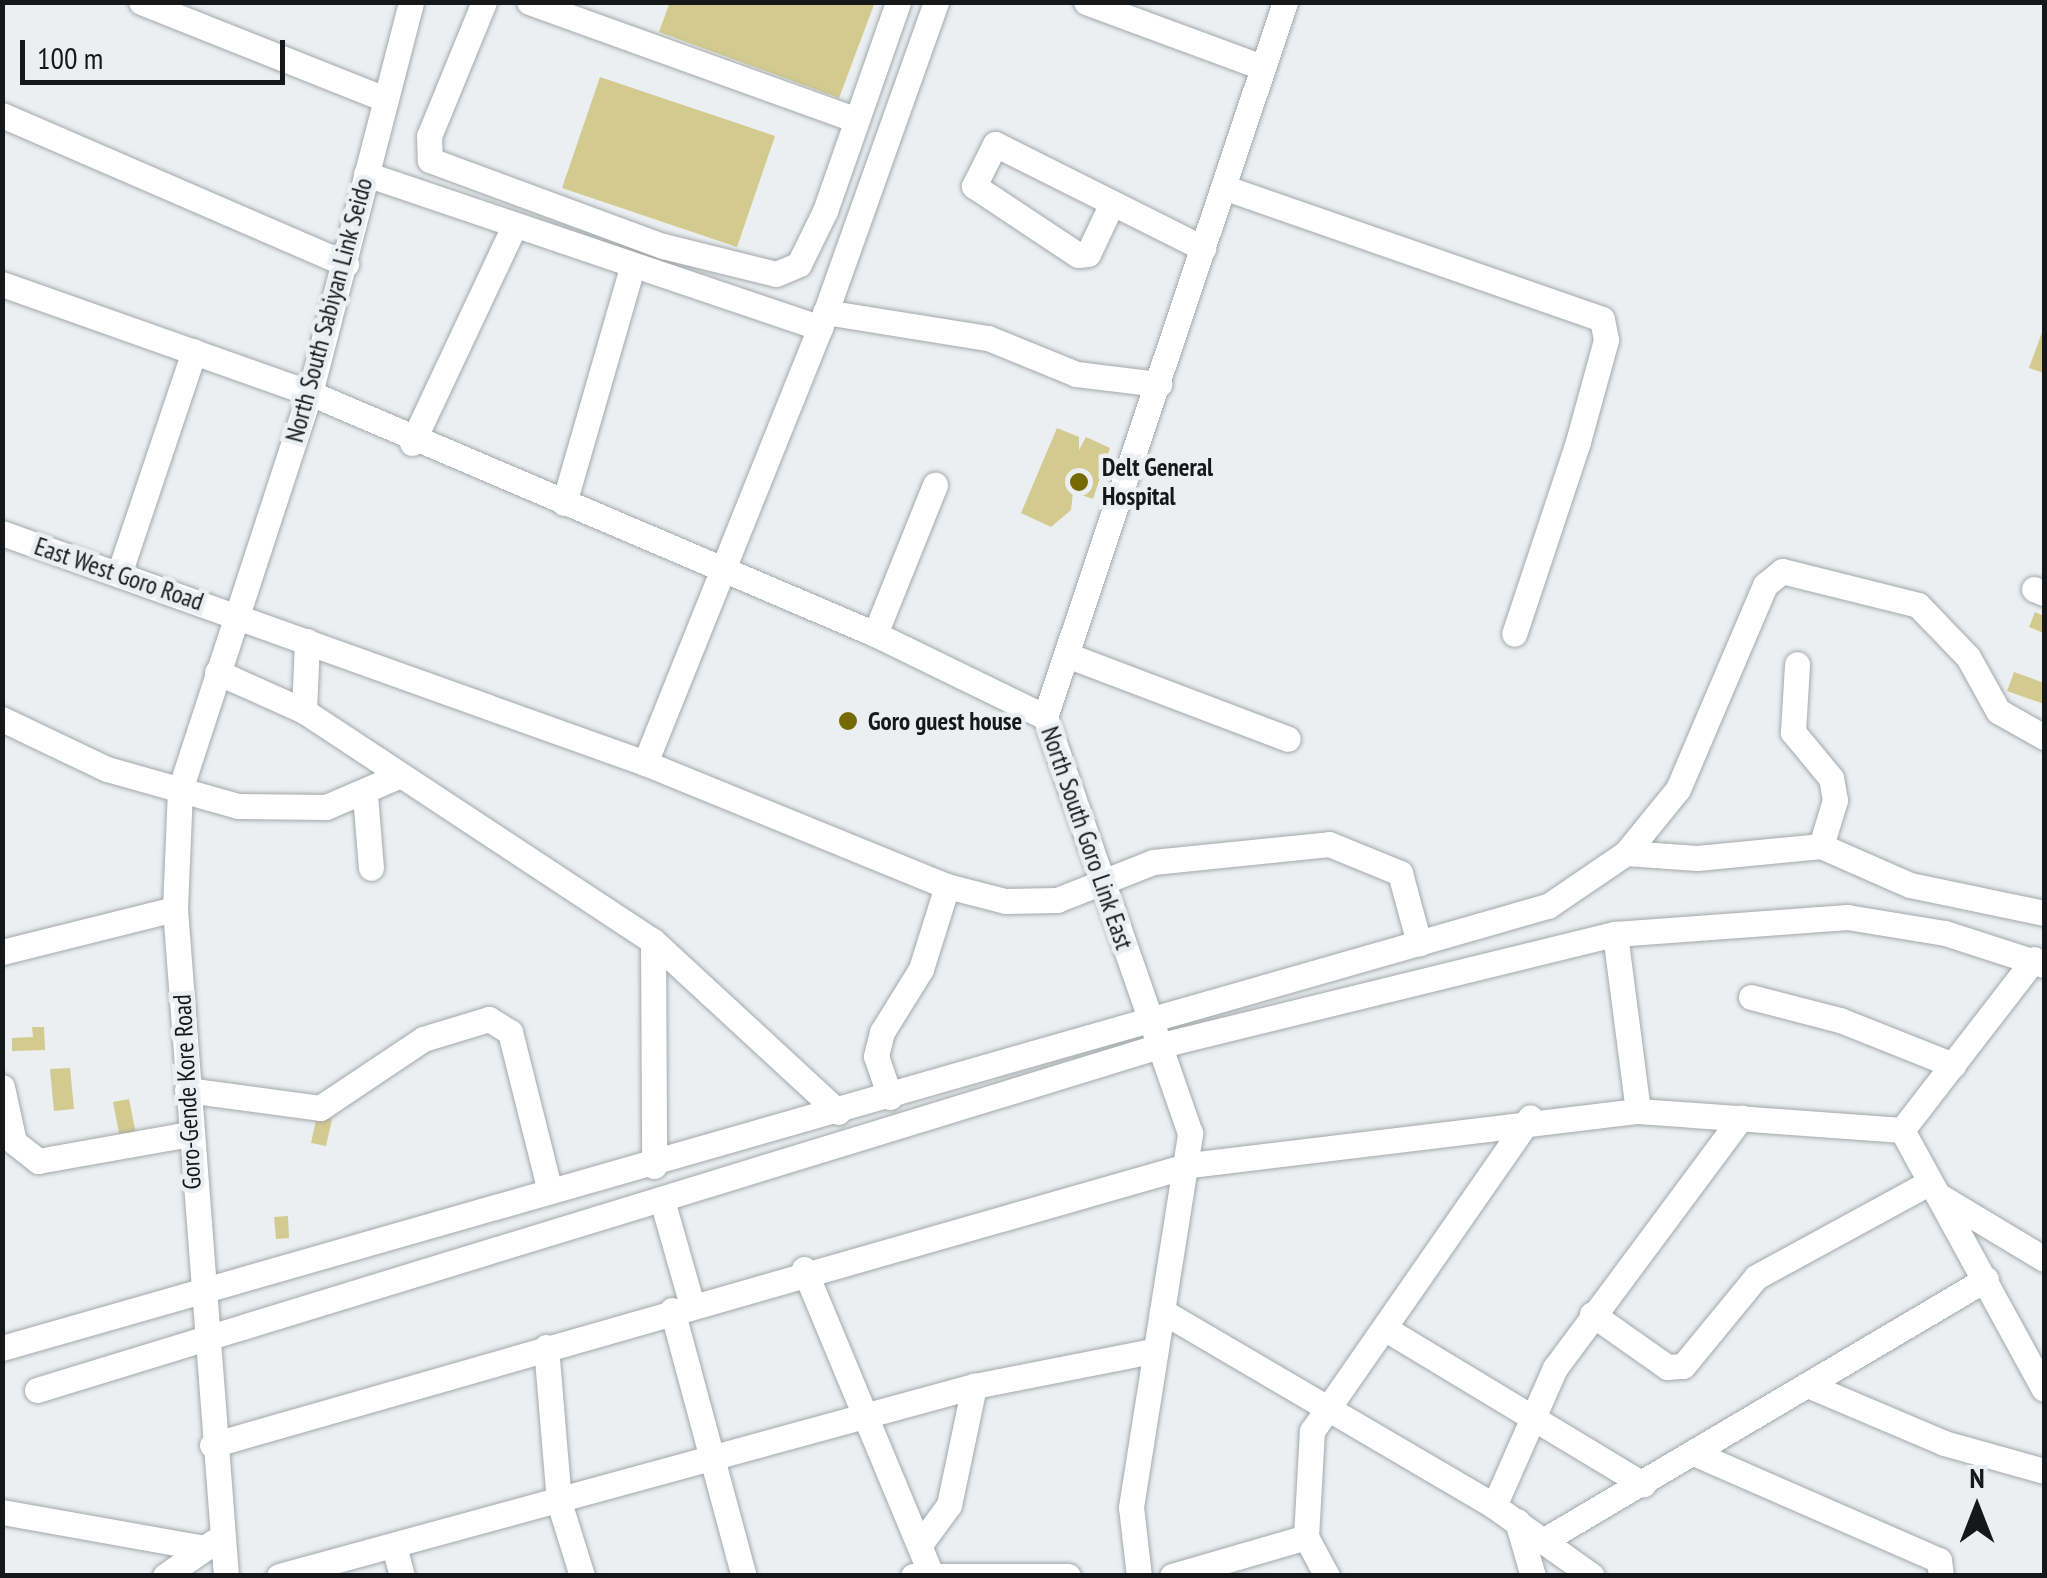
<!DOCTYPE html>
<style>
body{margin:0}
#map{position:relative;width:2047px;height:1578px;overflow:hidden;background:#ebeff1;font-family:"PT Sans Narrow",sans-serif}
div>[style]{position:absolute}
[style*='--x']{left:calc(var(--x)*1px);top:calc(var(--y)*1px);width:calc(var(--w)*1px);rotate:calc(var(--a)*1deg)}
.building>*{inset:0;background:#d2ca8f}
.roads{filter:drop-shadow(0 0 2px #a4a8aa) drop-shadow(0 0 2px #a4a8aa)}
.minor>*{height:25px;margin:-12.5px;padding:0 12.5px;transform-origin:12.5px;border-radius:12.5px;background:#fff}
.dots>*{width:28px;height:28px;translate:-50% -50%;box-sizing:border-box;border:5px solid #ebeff1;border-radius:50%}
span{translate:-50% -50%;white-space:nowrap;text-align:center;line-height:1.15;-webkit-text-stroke:9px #ebeff1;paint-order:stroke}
.street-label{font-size:25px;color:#161718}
.poi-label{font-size:25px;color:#161718;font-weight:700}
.left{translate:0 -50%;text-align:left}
.frame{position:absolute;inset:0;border:5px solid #161718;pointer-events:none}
.north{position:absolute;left:1927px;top:1458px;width:100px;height:100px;-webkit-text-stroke:8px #ebeff1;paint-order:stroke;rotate:0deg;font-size:28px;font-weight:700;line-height:40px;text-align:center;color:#161718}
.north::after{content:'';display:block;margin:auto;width:35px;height:45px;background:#161718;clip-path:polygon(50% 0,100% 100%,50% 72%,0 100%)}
.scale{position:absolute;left:20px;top:40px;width:265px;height:45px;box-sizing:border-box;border:5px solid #161718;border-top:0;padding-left:12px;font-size:30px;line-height:35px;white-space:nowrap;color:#161718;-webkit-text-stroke:8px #ebeff1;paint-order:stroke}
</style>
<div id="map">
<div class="building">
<i style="clip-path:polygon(670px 2px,875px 2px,839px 98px,659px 32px)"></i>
<i style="clip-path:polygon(600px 77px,775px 136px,737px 247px,562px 188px)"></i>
<i style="clip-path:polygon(2044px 327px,2044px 373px,2029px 368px)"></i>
<i style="clip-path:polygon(1057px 428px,1079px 437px,1079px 450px,1086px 437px,1110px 448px,1093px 499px,1073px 492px,1071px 510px,1051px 527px,1021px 513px)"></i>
<i style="clip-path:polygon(2035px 612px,2044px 616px,2044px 633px,2029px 627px)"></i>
<i style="clip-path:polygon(2014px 672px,2044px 683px,2044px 704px,2007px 691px)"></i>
<i style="clip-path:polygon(32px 1027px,44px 1027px,45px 1050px,12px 1051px,12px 1038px,33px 1037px)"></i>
<i style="clip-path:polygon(70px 1068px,74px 1109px,54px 1111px,50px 1069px)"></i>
<i style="clip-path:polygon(129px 1099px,136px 1134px,120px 1138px,113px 1102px)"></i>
<i style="clip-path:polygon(317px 1116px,332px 1119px,326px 1146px,311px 1143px)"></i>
<i style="clip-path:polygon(288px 1216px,289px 1238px,276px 1239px,274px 1217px)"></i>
</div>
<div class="roads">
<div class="minor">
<i style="--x:141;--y:2;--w:259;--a:21.7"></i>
<i style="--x:484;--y:2;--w:145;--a:112.3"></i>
<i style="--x:429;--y:136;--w:24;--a:88"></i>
<i style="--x:430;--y:160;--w:248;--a:20.3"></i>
<i style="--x:663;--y:246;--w:116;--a:13.9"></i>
<i style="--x:776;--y:274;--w:25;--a:-23"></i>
<i style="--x:799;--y:264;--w:59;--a:-63.9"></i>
<i style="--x:825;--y:211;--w:221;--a:-70.7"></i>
<i style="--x:529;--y:2;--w:348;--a:19.8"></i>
<i style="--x:1086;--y:2;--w:188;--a:20.3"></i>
<i style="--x:2;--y:115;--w:375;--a:23.4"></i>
<i style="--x:366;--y:174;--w:479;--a:18.7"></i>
<i style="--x:1223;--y:187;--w:401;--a:19.2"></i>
<i style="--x:1602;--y:319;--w:21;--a:79"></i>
<i style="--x:1606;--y:340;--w:106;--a:105.4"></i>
<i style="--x:1578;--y:442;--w:202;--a:108.4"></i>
<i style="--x:1112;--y:203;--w:56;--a:115.2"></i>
<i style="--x:1088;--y:254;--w:10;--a:174"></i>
<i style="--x:1078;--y:255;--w:125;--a:-146.4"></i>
<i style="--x:974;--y:186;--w:47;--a:-63.4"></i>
<i style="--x:995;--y:144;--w:233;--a:26.6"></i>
<i style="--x:2;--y:284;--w:327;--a:19.5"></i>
<i style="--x:310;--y:393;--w:614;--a:23.1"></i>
<i style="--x:875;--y:634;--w:189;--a:26"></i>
<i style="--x:825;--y:312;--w:165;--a:9.1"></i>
<i style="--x:988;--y:338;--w:95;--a:22.2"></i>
<i style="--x:1076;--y:374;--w:84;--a:6.9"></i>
<i style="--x:412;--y:443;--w:238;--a:-64.8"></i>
<i style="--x:564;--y:503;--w:245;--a:-73.9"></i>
<i style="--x:2;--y:533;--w:683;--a:19.68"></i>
<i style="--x:645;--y:763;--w:326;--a:22.2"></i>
<i style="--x:947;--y:886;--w:60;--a:14.5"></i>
<i style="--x:1005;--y:901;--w:52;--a:-1.1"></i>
<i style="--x:1057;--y:900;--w:103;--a:-21.6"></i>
<i style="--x:1153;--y:862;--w:177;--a:-5.8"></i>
<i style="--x:1329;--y:844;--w:77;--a:22.2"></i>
<i style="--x:1400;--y:873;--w:73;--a:74.8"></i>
<i style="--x:119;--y:574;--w:235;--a:-71.4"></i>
<i style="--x:2034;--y:589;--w:11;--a:22"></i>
<i style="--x:875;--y:634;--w:161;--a:-68.1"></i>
<i style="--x:1067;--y:655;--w:236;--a:20.8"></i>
<i style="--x:217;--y:672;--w:95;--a:24.1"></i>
<i style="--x:304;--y:711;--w:418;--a:33.4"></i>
<i style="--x:653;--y:941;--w:252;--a:42.7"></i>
<i style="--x:304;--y:711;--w:70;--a:-87.5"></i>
<i style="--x:2;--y:719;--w:116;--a:25.5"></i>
<i style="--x:107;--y:769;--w:136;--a:15.8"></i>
<i style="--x:238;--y:806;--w:88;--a:0.7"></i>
<i style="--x:326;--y:807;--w:78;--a:-23.3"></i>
<i style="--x:645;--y:763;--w:469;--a:-68.1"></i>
<i style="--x:820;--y:328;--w:346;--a:-70.4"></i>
<i style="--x:365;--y:795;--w:73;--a:85.3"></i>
<i style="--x:1821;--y:846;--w:97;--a:23.7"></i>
<i style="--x:1910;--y:885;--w:137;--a:11.8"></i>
<i style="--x:1626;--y:853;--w:71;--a:4"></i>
<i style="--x:1697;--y:858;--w:125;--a:-5.5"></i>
<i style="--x:1821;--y:846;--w:48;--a:-73.1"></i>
<i style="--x:1835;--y:800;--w:22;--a:-100"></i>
<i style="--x:1831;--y:778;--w:60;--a:-129.6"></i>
<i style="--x:1793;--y:732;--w:68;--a:-86.6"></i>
<i style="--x:1615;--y:934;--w:178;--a:82.6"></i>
<i style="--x:653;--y:941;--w:225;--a:89.7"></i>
<i style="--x:2;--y:952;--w:178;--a:-14"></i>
<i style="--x:1751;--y:997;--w:92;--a:14.5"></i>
<i style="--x:1840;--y:1020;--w:122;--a:21.7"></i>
<i style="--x:2;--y:1087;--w:56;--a:77.7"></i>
<i style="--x:14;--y:1142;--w:31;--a:38"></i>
<i style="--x:38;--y:1161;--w:153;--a:-10.1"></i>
<i style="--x:187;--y:1090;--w:134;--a:7.7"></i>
<i style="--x:320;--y:1108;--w:124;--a:-33.8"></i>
<i style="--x:423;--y:1039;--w:69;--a:-16.9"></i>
<i style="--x:489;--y:1019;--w:25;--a:32"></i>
<i style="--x:510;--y:1032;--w:164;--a:75.9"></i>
<i style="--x:890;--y:1097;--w:43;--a:-108.9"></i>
<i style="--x:876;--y:1056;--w:25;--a:-76"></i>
<i style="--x:882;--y:1032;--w:74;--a:-58.2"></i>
<i style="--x:921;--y:969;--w:87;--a:-72.6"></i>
<i style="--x:1902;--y:1130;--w:216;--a:-52.3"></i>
<i style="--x:1941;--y:1197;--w:120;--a:31"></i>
<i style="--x:662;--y:1200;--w:109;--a:74.1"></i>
<i style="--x:804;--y:1269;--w:333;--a:67.4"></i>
<i style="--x:672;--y:1310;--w:276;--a:74.9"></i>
<i style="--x:1162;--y:1311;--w:385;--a:30.4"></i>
<i style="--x:1494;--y:1506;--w:120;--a:35.5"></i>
<i style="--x:1592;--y:1314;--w:92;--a:35.2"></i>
<i style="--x:1667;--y:1367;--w:16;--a:-4"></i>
<i style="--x:1683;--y:1366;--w:115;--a:-50.6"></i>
<i style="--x:1756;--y:1277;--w:198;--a:-28.6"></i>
<i style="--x:1389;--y:1331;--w:297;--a:31.1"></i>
<i style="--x:546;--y:1347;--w:156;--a:85.2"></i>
<i style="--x:559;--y:1502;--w:77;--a:72.7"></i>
<i style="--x:2;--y:1348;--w:1608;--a:-15.96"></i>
<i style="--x:1548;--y:906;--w:94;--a:-34.2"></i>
<i style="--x:1626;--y:853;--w:82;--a:-50.9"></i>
<i style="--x:1678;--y:789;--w:222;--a:-66.9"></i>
<i style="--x:1765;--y:585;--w:22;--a:-39"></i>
<i style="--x:1782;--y:571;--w:140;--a:14"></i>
<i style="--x:1918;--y:605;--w:72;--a:46.1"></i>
<i style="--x:1968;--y:657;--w:62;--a:60.9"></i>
<i style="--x:1998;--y:711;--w:53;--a:29.5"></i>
<i style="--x:1810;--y:1386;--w:146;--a:23"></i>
<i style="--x:1944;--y:1443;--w:104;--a:15.6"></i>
<i style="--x:37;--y:1390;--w:1181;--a:-17.04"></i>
<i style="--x:1166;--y:1044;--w:462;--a:-13.8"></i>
<i style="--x:1615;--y:934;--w:233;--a:-4.2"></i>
<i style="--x:1847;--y:917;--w:99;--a:9.3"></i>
<i style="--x:1945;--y:933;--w:104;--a:17.9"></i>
<i style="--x:212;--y:1445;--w:1017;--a:-15.98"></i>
<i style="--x:1190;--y:1165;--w:451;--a:-6.9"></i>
<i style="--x:1638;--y:1111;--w:265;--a:4.1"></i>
<i style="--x:1902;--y:1130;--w:295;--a:61.3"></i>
<i style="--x:1696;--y:1454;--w:265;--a:23.6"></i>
<i style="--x:1939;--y:1560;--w:16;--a:83"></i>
<i style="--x:1494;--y:1506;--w:151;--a:-66.2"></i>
<i style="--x:1555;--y:1368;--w:312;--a:-53.4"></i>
<i style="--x:2;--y:1512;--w:206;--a:10.1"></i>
<i style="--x:1517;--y:1521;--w:57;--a:73.8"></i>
<i style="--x:1546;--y:1539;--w:511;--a:-30.58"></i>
<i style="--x:921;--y:1543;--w:47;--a:-53.6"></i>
<i style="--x:949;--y:1505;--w:122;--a:-78.1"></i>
<i style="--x:394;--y:1546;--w:31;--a:75"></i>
<i style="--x:165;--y:1576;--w:61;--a:-35"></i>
<i style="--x:226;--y:1576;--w:669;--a:-94.37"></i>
<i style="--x:175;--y:909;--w:119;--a:-87.6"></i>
<i style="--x:180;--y:790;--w:418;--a:-71.9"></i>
<i style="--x:310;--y:393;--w:404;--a:-75.5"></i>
<i style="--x:279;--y:1576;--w:721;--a:-15.29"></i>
<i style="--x:974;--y:1386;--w:182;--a:-11.1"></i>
<i style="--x:913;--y:1576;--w:155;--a:0"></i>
<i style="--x:1139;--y:1576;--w:69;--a:-96.6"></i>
<i style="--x:1131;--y:1507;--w:379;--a:-81"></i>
<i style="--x:1190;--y:1133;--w:441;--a:-109.2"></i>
<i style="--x:1045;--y:717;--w:754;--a:-71.44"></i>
<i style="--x:1172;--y:1576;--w:140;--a:-16.2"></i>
<i style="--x:1327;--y:1576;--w:44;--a:-118.3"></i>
<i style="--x:1306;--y:1537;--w:106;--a:-86.8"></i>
<i style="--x:1312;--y:1431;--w:382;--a:-55.2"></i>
</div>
</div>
<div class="dots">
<i style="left:1079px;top:482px;background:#766a03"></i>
<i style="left:848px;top:721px;background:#766a03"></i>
</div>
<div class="street-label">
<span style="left:329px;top:310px;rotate:-75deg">North South Sabiyan Link Seido</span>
<span style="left:119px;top:574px;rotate:19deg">East West Goro Road</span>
<span style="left:1087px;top:838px;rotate:71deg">North South Goro Link East</span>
<span style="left:187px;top:1092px;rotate:-93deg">Goro-Gende Kore Road</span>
</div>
<div class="poi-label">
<span class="left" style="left:1102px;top:482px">Delt General<br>Hospital</span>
<span class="left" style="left:868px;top:721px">Goro guest house</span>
</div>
<div class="frame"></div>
<div class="north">N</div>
<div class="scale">100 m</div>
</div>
